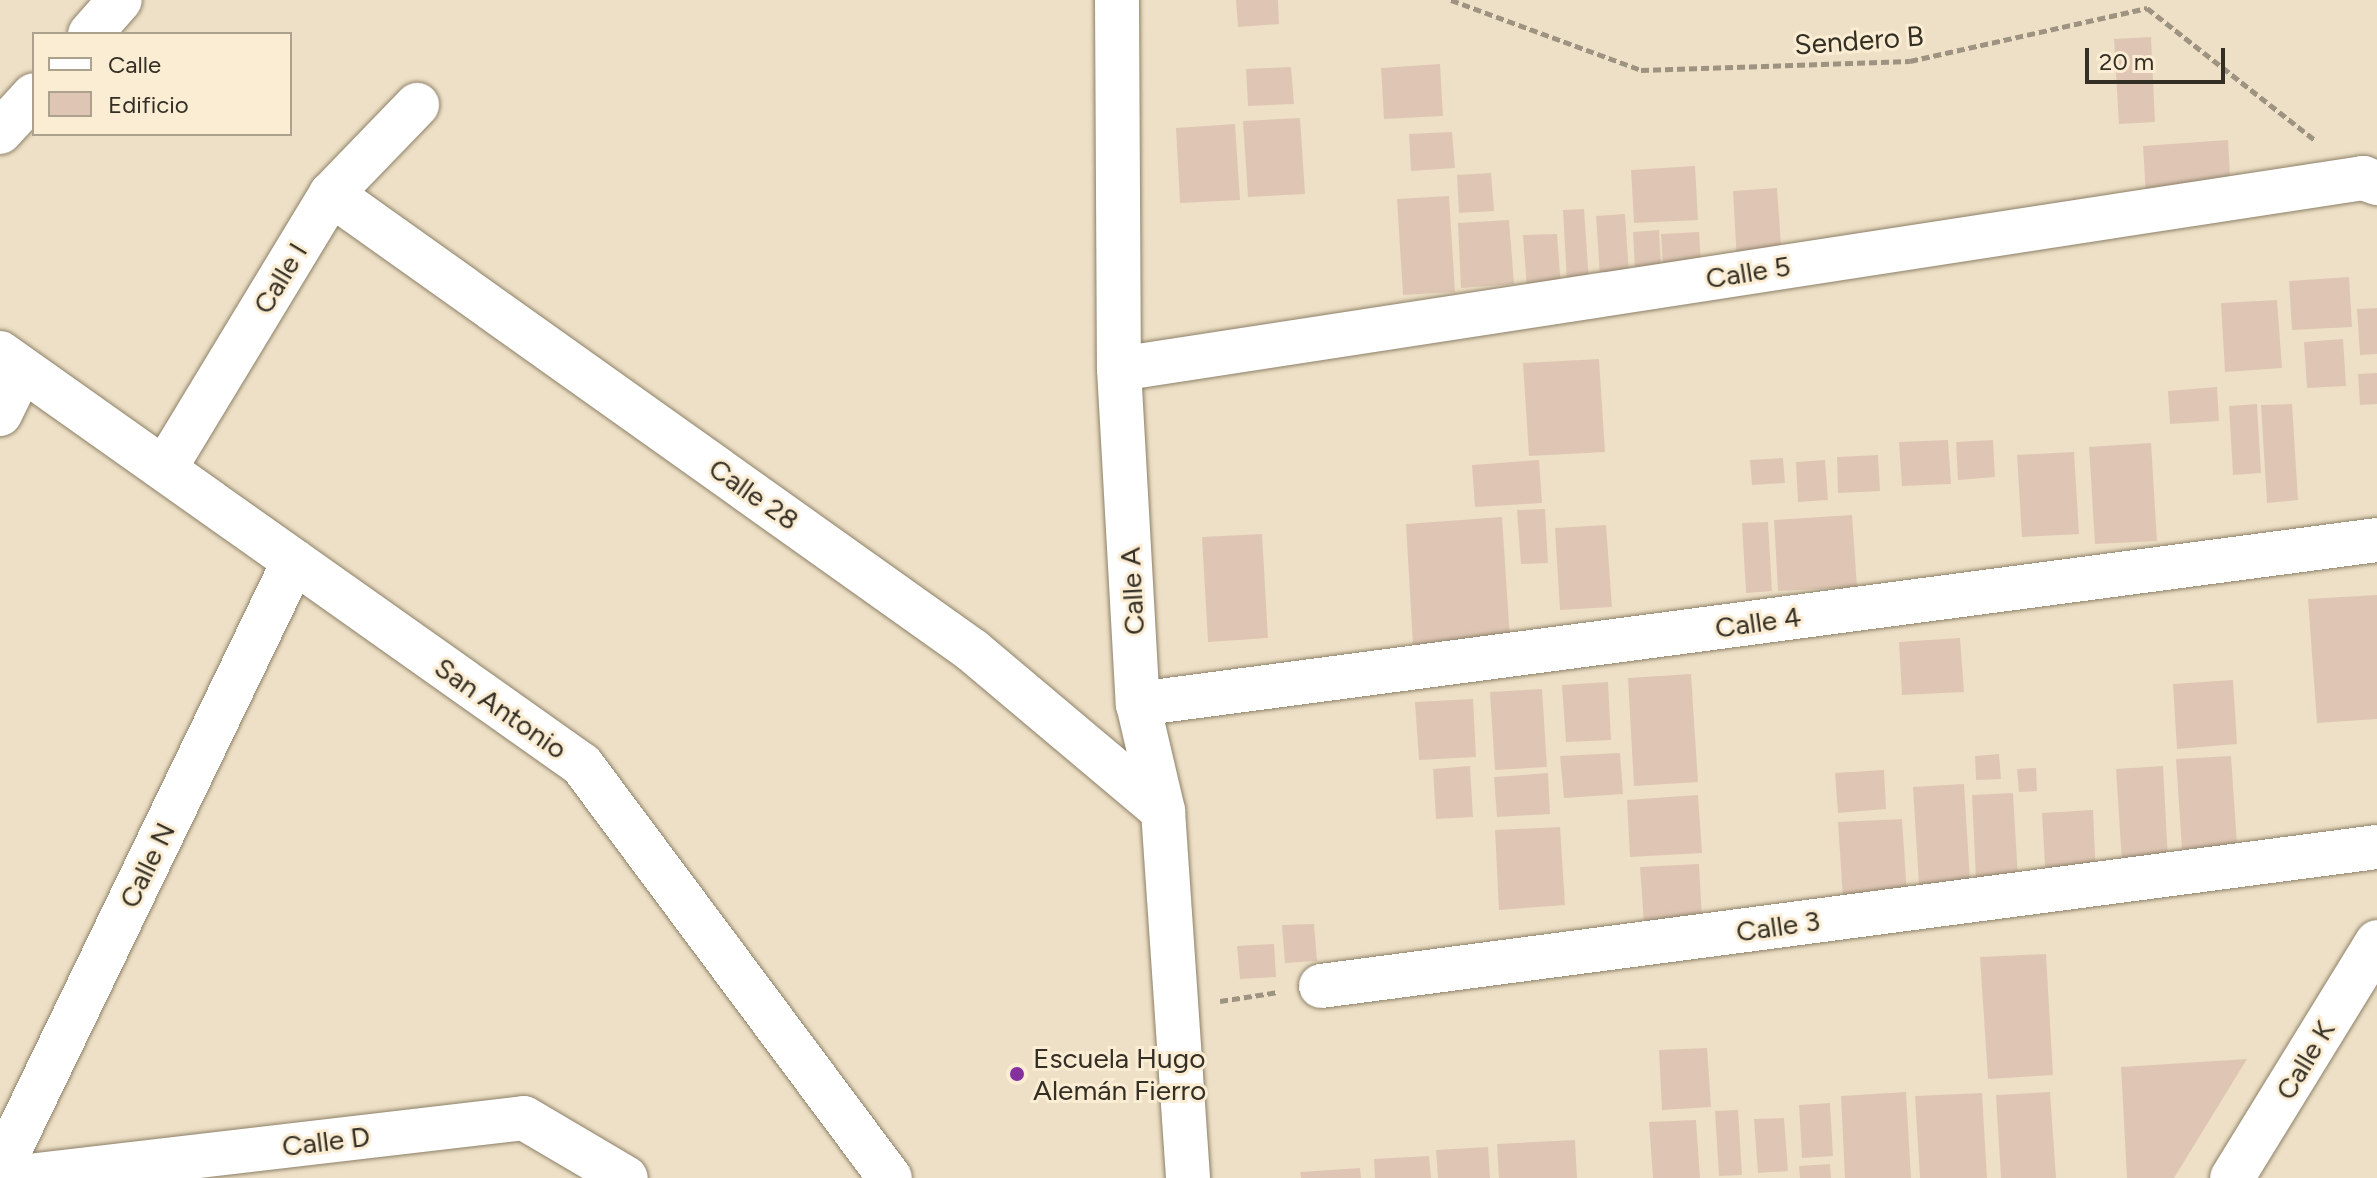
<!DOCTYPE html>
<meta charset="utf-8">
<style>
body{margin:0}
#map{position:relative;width:2377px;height:1178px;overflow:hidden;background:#eee0c6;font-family:Figtree,sans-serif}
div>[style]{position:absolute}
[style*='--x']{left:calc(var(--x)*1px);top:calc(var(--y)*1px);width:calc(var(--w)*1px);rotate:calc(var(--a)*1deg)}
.building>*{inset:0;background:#dfc6b4}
.path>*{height:5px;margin-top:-2.5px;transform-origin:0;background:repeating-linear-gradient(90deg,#9d9380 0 8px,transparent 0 12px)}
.roads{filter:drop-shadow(0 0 2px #8c8068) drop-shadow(0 0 2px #8c8068)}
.street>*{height:44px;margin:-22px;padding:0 22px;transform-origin:22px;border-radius:22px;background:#fff}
.dots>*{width:22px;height:22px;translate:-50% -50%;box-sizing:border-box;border:4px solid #fbedd3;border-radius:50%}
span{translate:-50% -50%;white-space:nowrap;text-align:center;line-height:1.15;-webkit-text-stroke:6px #fbedd3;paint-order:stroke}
.street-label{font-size:28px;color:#342f25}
.poi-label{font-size:28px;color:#342f25}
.left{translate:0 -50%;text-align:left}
.legend{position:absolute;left:32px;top:32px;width:260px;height:104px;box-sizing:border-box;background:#fbedd3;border:2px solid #aba18d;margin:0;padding:10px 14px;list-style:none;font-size:24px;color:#342f25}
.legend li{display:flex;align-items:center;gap:16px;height:40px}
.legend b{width:40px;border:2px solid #aba18d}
.scale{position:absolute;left:2085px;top:48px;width:140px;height:36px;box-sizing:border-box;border:4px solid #342f25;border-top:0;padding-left:10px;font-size:24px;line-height:28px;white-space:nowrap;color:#342f25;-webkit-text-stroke:6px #fbedd3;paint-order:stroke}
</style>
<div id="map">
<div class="building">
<i style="clip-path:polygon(1236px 0,1278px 0,1279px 24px,1238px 27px)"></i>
<i style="clip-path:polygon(2151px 37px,2155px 122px,2119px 124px,2114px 39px)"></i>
<i style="clip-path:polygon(1440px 64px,1443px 116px,1384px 119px,1381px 68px)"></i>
<i style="clip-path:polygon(1291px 67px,1294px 104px,1248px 106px,1246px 69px)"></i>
<i style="clip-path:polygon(1300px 118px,1305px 194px,1248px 197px,1243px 121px)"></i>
<i style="clip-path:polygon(1235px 124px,1240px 200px,1180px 203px,1176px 128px)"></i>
<i style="clip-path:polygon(1452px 132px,1455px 168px,1411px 171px,1409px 134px)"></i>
<i style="clip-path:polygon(2228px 140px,2231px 193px,2146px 197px,2143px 146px)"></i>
<i style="clip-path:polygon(1695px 166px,1698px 220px,1634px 223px,1631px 170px)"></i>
<i style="clip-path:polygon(1491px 173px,1494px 211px,1459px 213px,1457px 175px)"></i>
<i style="clip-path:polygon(1777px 188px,1782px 259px,1737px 262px,1733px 191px)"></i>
<i style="clip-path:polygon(1449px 196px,1455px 292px,1403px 295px,1397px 199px)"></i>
<i style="clip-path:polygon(1584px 209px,1589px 282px,1567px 283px,1563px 210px)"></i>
<i style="clip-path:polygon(1625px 214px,1629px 274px,1600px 276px,1596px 216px)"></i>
<i style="clip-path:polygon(1509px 220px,1514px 284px,1461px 288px,1458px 223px)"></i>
<i style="clip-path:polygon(1659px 230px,1661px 267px,1635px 269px,1633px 232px)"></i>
<i style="clip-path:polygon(1699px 232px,1701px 264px,1663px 267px,1661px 234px)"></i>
<i style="clip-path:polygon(1557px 234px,1561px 288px,1527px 290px,1523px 235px)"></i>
<i style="clip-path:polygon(2349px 277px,2352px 327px,2292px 330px,2289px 281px)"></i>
<i style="clip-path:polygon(2277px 300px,2282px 368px,2225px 372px,2221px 303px)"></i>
<i style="clip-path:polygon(2377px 308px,2377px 354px,2360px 355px,2357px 309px)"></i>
<i style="clip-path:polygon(2343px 339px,2346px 386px,2307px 388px,2304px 342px)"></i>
<i style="clip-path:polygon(1599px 359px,1605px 452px,1529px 456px,1523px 363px)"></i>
<i style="clip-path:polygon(2377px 373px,2377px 404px,2360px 405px,2358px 374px)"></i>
<i style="clip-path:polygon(2217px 387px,2219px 421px,2170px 424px,2168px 391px)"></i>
<i style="clip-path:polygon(2257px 404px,2261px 473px,2233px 475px,2229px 406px)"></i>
<i style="clip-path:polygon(2292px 404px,2298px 500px,2267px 503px,2261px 405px)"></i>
<i style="clip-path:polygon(1948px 440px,1951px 484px,1902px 486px,1899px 442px)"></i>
<i style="clip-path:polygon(1993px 440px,1995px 477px,1958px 480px,1956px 442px)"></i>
<i style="clip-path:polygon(2151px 443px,2157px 541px,2095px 544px,2089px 447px)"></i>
<i style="clip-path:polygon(2074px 452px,2079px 534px,2022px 537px,2017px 455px)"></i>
<i style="clip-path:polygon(1878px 455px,1880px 491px,1838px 493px,1837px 457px)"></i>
<i style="clip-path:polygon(1783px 458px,1785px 483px,1752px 485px,1750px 460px)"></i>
<i style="clip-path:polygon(1539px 460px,1542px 503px,1475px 507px,1472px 465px)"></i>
<i style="clip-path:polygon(1825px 460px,1828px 500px,1798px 502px,1796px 462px)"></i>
<i style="clip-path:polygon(1545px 509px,1548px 563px,1521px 564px,1517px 510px)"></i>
<i style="clip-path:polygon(1852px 515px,1857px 587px,1778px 591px,1774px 520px)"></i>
<i style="clip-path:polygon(1502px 517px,1510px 639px,1413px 645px,1406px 524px)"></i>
<i style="clip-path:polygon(1768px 522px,1772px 591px,1746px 593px,1742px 523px)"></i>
<i style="clip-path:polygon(1606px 525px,1612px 607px,1560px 610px,1555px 528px)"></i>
<i style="clip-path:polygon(1262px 534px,1268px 638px,1208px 642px,1202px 537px)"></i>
<i style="clip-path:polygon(2377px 595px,2377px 719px,2317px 723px,2308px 599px)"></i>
<i style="clip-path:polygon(1960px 638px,1964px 692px,1902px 695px,1899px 642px)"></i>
<i style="clip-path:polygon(1691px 674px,1698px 782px,1634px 786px,1628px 678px)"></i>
<i style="clip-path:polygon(2233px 680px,2237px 744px,2177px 749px,2173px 684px)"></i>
<i style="clip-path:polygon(1608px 682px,1611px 740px,1566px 742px,1562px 685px)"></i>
<i style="clip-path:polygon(1542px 689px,1547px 767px,1495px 770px,1490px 692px)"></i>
<i style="clip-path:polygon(1473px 699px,1476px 757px,1419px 760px,1415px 702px)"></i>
<i style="clip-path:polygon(1620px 753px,1623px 794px,1564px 798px,1560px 756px)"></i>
<i style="clip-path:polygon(1999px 754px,2001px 779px,1976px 780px,1975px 756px)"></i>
<i style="clip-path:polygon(2231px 756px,2237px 845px,2182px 849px,2176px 759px)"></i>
<i style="clip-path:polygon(1470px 766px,1473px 817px,1436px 819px,1433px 769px)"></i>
<i style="clip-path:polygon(2163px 766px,2168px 860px,2122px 862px,2116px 769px)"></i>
<i style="clip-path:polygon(2036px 768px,2037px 791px,2019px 792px,2017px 769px)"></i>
<i style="clip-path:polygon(1884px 770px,1886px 809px,1838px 813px,1835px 773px)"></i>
<i style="clip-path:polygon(1548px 773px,1550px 814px,1497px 817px,1494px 777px)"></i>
<i style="clip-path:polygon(1964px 784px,1970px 881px,1919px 885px,1913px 787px)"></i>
<i style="clip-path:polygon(2013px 793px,2018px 878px,1976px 880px,1972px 795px)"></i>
<i style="clip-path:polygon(1698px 795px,1702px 853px,1630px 857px,1627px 800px)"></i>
<i style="clip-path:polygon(2093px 810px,2096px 878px,2046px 881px,2042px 813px)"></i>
<i style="clip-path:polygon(1902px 819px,1907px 895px,1843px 898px,1838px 822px)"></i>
<i style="clip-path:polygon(1560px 827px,1565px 905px,1499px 910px,1495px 830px)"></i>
<i style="clip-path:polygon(1699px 864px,1702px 920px,1644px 924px,1640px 867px)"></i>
<i style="clip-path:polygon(1314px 924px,1317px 961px,1285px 963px,1282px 925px)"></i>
<i style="clip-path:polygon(1274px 944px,1276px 977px,1240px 979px,1237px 946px)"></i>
<i style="clip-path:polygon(2046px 954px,2053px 1075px,1988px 1079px,1980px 957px)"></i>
<i style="clip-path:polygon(1707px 1048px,1711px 1107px,1662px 1110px,1659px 1050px)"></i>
<i style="clip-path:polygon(2247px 1059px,2174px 1178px,2127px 1178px,2121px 1067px)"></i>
<i style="clip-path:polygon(1906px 1092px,1911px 1178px,1845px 1178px,1841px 1096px)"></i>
<i style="clip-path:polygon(2050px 1092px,2056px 1178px,2001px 1178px,1996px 1095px)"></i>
<i style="clip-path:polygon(1982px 1093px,1987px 1178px,1920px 1178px,1915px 1096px)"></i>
<i style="clip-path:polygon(1830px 1103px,1833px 1156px,1802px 1158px,1799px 1105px)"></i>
<i style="clip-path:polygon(1738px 1110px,1742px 1175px,1719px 1176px,1715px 1111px)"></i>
<i style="clip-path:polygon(1784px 1118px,1788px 1171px,1758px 1173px,1754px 1119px)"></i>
<i style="clip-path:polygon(1696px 1120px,1700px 1178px,1653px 1178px,1649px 1122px)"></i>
<i style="clip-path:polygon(1575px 1140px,1577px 1178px,1499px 1178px,1497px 1144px)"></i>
<i style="clip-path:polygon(1488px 1147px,1490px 1178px,1438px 1178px,1436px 1150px)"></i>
<i style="clip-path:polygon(1429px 1156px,1431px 1178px,1375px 1178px,1374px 1159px)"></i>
<i style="clip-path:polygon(1830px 1164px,1831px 1178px,1800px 1178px,1799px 1166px)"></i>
<i style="clip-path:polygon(1360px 1168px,1361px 1178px,1301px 1178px,1300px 1172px)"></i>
</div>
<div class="path">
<i style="--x:1451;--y:0;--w:202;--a:20.2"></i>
<i style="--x:1641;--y:70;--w:269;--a:-1.9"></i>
<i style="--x:1910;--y:61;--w:243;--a:-12.6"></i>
<i style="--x:2147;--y:8;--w:214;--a:38.2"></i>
<i style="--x:1220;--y:1001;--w:59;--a:-8.8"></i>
</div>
<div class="roads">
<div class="street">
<i style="--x:1117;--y:0;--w:369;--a:89.7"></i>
<i style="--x:1119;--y:369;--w:336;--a:86.8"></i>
<i style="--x:1138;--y:704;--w:110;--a:76.8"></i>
<i style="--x:1163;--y:811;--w:368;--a:86.1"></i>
<i style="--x:90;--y:34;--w:45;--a:-48.6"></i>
<i style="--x:0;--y:132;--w:50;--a:-47.4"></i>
<i style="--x:331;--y:194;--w:788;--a:35.44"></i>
<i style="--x:973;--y:651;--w:248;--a:40.1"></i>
<i style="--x:0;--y:353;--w:713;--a:35.29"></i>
<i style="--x:582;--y:765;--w:515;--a:53.29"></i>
<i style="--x:1119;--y:369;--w:1259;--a:-8.73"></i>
<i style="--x:2363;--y:178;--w:15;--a:20"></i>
<i style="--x:0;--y:414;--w:50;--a:-63.9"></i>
<i style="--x:165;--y:468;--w:320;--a:-58.8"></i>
<i style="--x:331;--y:194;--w:124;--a:-46"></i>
<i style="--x:1138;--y:704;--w:1250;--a:-7.54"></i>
<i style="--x:1321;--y:986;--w:1065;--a:-7.5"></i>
<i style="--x:0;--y:1170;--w:676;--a:-64.23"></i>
<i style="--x:11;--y:1178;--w:516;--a:-6.67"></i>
<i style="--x:524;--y:1118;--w:118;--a:30.5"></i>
<i style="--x:2232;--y:1178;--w:277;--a:-58.4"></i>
</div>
</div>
<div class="dots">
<i style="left:1017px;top:1074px;background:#84309f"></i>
</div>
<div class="street-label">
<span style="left:1859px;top:40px;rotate:-4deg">Sendero B</span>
<span style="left:1748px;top:272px;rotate:-9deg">Calle 5</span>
<span style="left:280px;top:278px;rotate:-59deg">Calle I</span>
<span style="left:754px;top:494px;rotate:35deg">Calle 28</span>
<span style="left:1132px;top:591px;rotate:-93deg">Calle A</span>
<span style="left:1758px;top:622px;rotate:-8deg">Calle 4</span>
<span style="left:501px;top:708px;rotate:35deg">San Antonio</span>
<span style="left:147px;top:865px;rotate:-64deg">Calle N</span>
<span style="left:1778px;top:926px;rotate:-8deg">Calle 3</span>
<span style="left:2305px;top:1060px;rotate:-59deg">Calle K</span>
<span style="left:326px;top:1141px;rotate:-7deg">Calle D</span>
</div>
<div class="poi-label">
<span class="left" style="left:1033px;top:1074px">Escuela Hugo<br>Alemán Fierro</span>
</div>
<ul class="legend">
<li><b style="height:10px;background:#fff"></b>Calle</li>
<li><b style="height:22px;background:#dfc6b4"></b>Edificio</li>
</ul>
<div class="scale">20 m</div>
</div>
